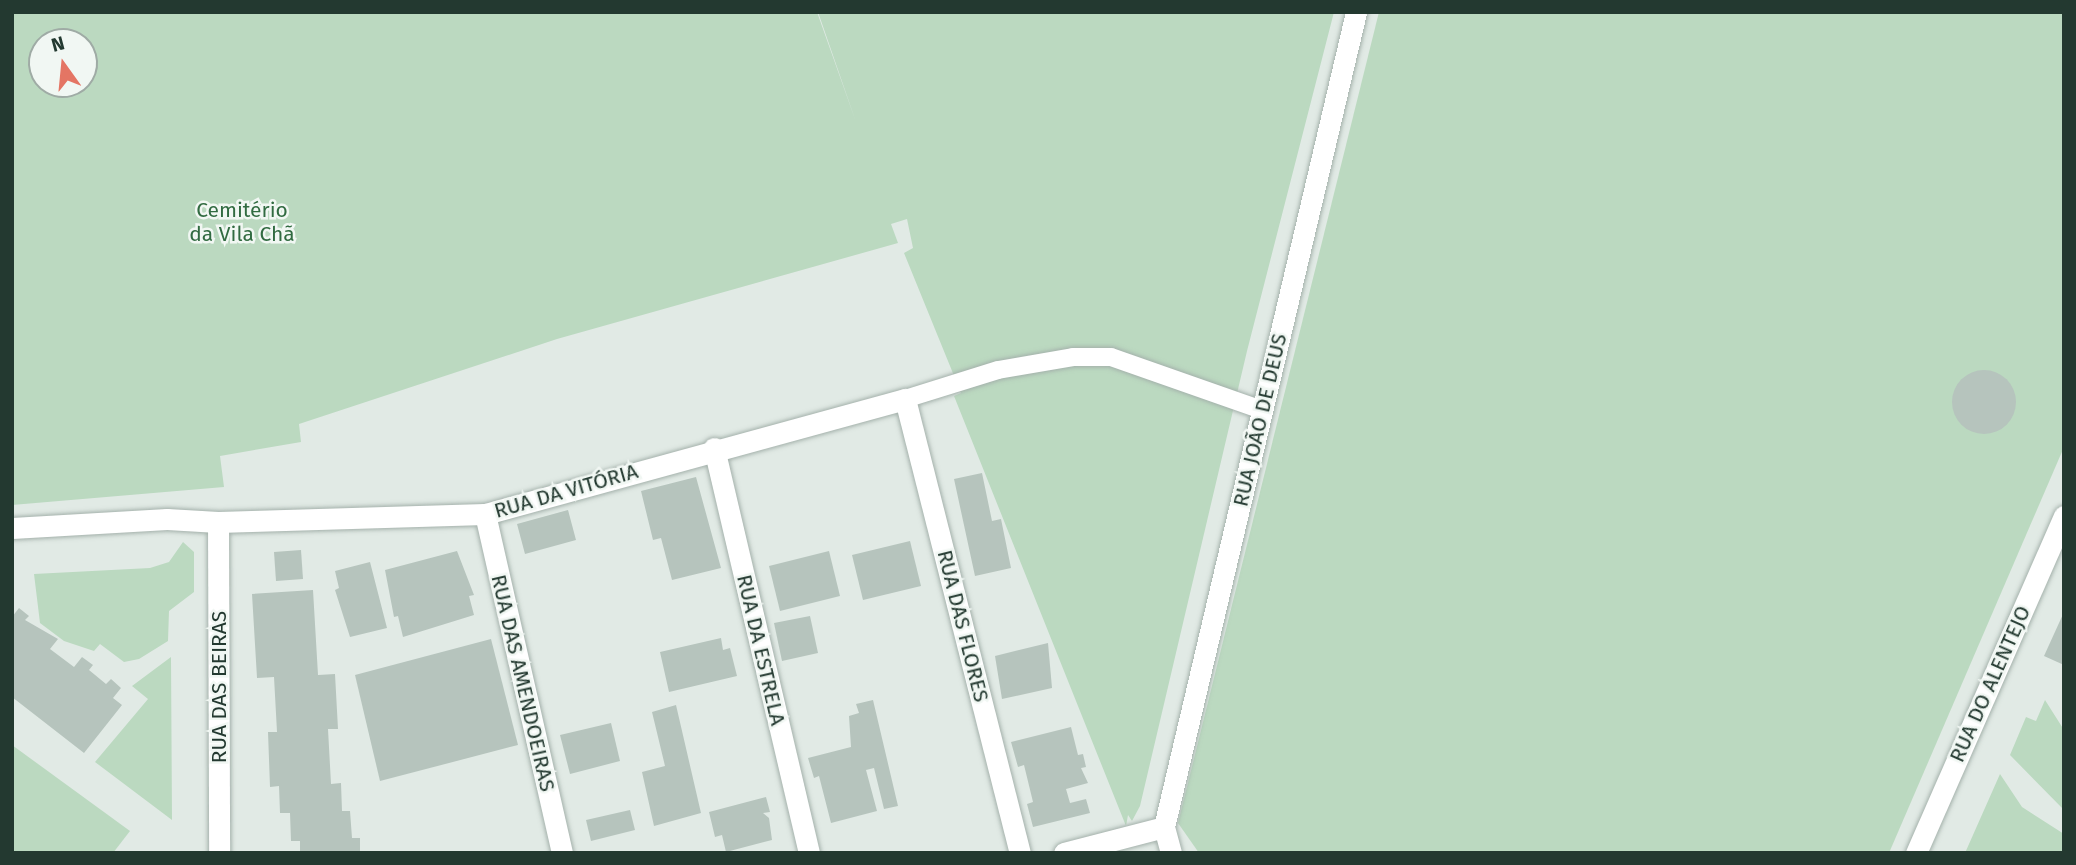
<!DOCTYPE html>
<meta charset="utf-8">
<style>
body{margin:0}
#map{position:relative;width:2076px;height:865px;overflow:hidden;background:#e1eae5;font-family:"Fira Sans",sans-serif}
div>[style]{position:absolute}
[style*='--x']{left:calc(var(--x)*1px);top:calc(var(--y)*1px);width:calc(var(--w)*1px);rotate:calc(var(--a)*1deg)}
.green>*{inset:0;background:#bbd9c0}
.building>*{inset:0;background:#b6c4bd}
.round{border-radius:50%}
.roads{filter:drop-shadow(0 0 2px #a4b1ab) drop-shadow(0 0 2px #a4b1ab)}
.service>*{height:18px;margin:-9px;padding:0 9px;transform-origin:9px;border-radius:9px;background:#fff}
.minor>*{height:21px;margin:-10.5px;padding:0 10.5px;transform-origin:10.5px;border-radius:10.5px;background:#fff}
span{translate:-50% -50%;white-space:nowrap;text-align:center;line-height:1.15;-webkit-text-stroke:5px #f1f7f3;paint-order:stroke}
.park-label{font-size:21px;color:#316b41}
.street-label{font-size:21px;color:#233930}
.frame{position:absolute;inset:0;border:14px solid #233930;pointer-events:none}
.north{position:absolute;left:28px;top:28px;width:70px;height:70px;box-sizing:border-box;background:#f1f7f3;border:2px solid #9faba5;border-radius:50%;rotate:345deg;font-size:19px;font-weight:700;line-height:28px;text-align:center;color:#233930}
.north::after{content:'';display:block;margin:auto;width:24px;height:32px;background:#e47564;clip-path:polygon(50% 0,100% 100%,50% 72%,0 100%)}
</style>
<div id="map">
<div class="green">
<i style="clip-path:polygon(evenodd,12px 12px,817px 12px,856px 122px,818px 12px,1334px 12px,1247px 351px,1140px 806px,1132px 821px,1128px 815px,1126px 826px,954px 396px,961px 393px,904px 253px,913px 248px,907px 219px,891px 224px,898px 243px,557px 339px,299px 424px,301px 442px,220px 456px,224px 487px,12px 505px,12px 12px,42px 42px,84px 42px,84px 84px,42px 84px,42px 42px)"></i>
<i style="clip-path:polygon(1379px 12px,2064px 12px,2064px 447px,1889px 853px,1199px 853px,1178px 823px)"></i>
<i style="clip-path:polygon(183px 542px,194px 552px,194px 592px,169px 611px,168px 641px,139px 659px,124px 662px,100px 644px,94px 651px,64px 641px,40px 623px,34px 574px,150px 568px,169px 562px)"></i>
<i style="clip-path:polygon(171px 657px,172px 820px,95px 762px,148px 699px,132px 686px)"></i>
<i style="clip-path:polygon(2045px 700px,2064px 730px,2064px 810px,2010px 755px,2026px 717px,2036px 721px)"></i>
<i style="clip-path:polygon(12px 745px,130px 831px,113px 853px,12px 853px)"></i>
<i style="clip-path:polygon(2000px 774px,2022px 807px,2064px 834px,2064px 853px,1965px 853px)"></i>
</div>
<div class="building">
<i class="round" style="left:1952px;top:370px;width:64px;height:64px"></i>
<i style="clip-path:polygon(982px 473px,992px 521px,1001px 519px,1011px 568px,975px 576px,954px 479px)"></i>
<i style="clip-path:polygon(696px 477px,721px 568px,672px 580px,661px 538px,653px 540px,641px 491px)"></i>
<i style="clip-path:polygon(568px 510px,576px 540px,525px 554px,517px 524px)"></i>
<i style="clip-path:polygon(910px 541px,921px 586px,863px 600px,852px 555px)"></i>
<i style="clip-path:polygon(301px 550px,303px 579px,276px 581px,274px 552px)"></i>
<i style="clip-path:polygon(457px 551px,474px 595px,469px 596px,474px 615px,403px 637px,398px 616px,394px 617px,385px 570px)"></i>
<i style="clip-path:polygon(829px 551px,840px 596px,780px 611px,769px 566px)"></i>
<i style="clip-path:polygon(370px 562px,387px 628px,350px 637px,335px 590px,339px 588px,335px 571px)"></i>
<i style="clip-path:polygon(313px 590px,318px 675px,335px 674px,338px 729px,328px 729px,331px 784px,341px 783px,342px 811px,350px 811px,352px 838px,360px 838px,360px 853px,300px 853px,300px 841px,291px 841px,290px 813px,280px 813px,279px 786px,270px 787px,268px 732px,277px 732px,274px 677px,257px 678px,252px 594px)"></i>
<i style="clip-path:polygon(19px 608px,29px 616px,25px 620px,58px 639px,50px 649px,74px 667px,82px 657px,93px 665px,89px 670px,106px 684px,111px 679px,121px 688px,113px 698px,122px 705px,84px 753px,12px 697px,12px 617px)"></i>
<i style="clip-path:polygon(2064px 612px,2064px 665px,2044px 656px)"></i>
<i style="clip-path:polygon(810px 616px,818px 653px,782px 661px,774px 623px)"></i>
<i style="clip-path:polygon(721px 638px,723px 650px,730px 648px,737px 676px,669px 692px,660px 652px)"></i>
<i style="clip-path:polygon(491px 639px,518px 745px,380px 781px,355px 675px)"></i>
<i style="clip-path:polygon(1048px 643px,1052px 688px,1002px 699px,995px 656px)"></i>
<i style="clip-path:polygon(873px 700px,898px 806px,884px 809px,874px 768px,866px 770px,877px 811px,831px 823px,819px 776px,814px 778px,808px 758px,851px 747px,849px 716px,859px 713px,856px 704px)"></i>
<i style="clip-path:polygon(676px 705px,701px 813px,654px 826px,642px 772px,665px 766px,652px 712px)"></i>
<i style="clip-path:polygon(611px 723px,620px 761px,570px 774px,560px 735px)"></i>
<i style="clip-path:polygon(1071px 727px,1078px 755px,1083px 754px,1086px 767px,1081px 768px,1088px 783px,1066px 789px,1070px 803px,1086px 799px,1090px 813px,1033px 827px,1027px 804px,1033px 802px,1024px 765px,1018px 767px,1011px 742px)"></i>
<i style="clip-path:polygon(766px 797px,770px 812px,763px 813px,769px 818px,772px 840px,726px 852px,722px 835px,715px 837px,709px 812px)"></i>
<i style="clip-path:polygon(630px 810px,635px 830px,591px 841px,586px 820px)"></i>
</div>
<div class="roads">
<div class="service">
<i style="--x:905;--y:399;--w:97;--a:-17.3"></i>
<i style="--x:998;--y:370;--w:76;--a:-9.8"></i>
<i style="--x:1073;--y:357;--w:38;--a:0"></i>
<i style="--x:1111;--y:357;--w:160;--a:19.3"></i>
</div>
<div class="minor">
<i style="--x:714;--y:448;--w:416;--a:76.8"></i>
<i style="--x:485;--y:514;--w:348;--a:77.2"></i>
<i style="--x:218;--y:522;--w:331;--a:89.8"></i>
<i style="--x:12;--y:528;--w:155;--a:-3.3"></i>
<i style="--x:167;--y:519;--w:51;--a:3.4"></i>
<i style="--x:218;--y:522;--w:267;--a:-1.7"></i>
<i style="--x:485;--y:514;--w:435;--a:-15.3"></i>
<i style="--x:905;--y:399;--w:468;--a:75.8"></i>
<i style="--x:1064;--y:853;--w:103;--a:-14.6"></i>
<i style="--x:1171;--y:853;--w:27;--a:-105"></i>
<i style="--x:1164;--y:827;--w:837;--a:-76.74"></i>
<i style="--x:1916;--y:853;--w:368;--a:-66.3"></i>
</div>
</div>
<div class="park-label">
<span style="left:242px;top:222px">Cemitério<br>da Vila Chã</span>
</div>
<div class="street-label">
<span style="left:1260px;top:420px;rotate:-77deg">RUA JOÃO DE DEUS</span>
<span style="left:566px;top:491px;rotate:-16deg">RUA DA VITÓRIA</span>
<span style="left:963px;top:626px;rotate:76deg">RUA DAS FLORES</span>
<span style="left:761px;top:650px;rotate:77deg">RUA DA ESTRELA</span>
<span style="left:523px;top:683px;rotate:77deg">RUA DAS AMENDOEIRAS</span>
<span style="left:1990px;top:684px;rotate:-66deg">RUA DO ALENTEJO</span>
<span style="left:219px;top:687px;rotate:-90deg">RUA DAS BEIRAS</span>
</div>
<div class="frame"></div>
<div class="north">N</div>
</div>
